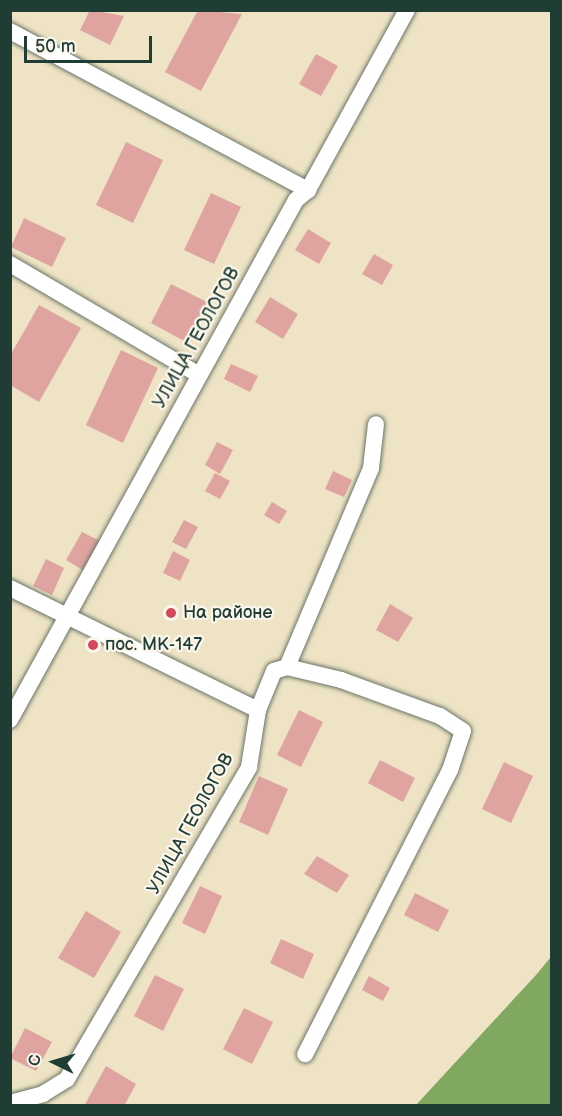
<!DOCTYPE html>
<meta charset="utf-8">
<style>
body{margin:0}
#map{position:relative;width:562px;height:1116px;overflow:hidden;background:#efe3c5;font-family:"Balsamiq Sans",sans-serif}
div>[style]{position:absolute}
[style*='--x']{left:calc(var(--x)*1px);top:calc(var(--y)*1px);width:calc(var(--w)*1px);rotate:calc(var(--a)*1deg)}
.forest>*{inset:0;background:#80a860}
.building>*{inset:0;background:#dfa4a0}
.roads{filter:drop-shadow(0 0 2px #687767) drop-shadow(0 0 2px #687767)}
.minor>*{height:16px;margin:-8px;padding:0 8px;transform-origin:8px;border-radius:8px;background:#fff}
.dots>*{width:16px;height:16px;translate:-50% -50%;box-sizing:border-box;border:3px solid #fbf7ec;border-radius:50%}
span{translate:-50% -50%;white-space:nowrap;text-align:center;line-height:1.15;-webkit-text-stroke:4.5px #fbf7ec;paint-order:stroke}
.street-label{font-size:18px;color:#1f3d34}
.poi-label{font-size:18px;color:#1f3d34}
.left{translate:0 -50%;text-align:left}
.frame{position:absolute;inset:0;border:12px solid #1f3d34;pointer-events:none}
.north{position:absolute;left:24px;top:1032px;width:60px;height:60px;-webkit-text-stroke:4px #fbf7ec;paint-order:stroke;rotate:275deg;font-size:16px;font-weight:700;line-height:24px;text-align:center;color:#1f3d34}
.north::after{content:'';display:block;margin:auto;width:21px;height:27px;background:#1f3d34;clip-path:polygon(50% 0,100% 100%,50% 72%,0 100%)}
.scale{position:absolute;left:24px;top:36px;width:128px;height:27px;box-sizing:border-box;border:3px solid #1f3d34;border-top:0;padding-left:8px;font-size:18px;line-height:21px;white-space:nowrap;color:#1f3d34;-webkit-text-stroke:4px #fbf7ec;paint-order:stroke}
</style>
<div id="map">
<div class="forest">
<i style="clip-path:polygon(551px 957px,551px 1105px,416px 1105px,536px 975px)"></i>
</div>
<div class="building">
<i style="clip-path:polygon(90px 10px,124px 16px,110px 45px,80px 30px)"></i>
<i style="clip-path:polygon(198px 10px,242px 14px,201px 91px,165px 72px)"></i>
<i style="clip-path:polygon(316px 54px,338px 66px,321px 96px,299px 84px)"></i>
<i style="clip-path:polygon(126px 142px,163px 160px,133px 223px,96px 205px)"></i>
<i style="clip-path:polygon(211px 193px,241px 207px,214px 264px,184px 250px)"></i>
<i style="clip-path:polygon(24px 218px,66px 238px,52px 267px,11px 247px)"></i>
<i style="clip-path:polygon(308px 229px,331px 243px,319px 264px,295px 250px)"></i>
<i style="clip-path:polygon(374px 254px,393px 265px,382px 285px,362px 274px)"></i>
<i style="clip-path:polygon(171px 284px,207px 302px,186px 342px,151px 323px)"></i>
<i style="clip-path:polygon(270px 297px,298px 314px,283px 339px,255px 322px)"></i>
<i style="clip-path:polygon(39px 305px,81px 328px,39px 402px,10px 385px,10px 356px)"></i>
<i style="clip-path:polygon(121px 350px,158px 368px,123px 443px,86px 425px)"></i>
<i style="clip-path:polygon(231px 364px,258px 376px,250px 392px,224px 379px)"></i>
<i style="clip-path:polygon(217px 442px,233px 450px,220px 474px,205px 465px)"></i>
<i style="clip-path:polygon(333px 471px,352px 480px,344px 497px,325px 489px)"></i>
<i style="clip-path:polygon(215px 473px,230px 481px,220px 499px,205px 491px)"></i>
<i style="clip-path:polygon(272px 502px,287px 511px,279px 524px,264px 515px)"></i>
<i style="clip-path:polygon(184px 520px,198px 527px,186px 549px,172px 542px)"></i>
<i style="clip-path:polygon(82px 532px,100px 541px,83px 570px,66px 560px)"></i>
<i style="clip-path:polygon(173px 551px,190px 560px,180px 581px,163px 573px)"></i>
<i style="clip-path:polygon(46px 559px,64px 568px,52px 595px,33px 586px)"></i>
<i style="clip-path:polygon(390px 604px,413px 618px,398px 642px,376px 630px)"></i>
<i style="clip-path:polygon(299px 710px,323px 722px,301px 767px,277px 755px)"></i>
<i style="clip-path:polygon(380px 760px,415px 778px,403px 802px,368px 783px)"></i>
<i style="clip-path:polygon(504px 762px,533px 776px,511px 823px,482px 809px)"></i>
<i style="clip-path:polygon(259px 776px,288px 789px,268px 835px,239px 822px)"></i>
<i style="clip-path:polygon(317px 856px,349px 875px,337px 893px,304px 874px)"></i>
<i style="clip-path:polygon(200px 886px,222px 896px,205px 934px,182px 923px)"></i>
<i style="clip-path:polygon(415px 893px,449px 910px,438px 932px,404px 915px)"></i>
<i style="clip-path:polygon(86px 911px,121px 932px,94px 978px,58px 958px)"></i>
<i style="clip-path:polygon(281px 939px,314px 954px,303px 979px,270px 963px)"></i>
<i style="clip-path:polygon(155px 975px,184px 989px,163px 1031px,134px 1016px)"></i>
<i style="clip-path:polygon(369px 976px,390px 988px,383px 1001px,362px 990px)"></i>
<i style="clip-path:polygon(244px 1008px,273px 1022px,252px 1064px,223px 1049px)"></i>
<i style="clip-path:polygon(25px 1028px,52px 1042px,36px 1071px,10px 1058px)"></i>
<i style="clip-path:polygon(106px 1066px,136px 1084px,124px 1106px,84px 1106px)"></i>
</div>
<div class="roads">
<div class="minor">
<i style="--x:10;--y:31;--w:338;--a:28.1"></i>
<i style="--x:10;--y:264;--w:219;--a:30.4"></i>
<i style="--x:10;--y:588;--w:276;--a:26.2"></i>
<i style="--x:287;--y:667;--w:216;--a:-67.1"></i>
<i style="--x:371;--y:468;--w:44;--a:-83.5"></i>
<i style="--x:10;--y:720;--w:593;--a:-61.19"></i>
<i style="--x:296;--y:200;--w:16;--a:-40"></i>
<i style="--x:308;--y:190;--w:205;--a:-61.2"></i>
<i style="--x:10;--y:1103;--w:34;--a:-15"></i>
<i style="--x:43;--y:1094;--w:28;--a:-32"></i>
<i style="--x:67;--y:1079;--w:361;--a:-59.7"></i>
<i style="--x:249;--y:767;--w:58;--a:-81"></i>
<i style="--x:258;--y:710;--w:42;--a:-67.7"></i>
<i style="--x:274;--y:671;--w:14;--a:-17"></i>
<i style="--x:287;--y:667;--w:56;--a:13.5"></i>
<i style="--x:341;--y:680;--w:105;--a:20"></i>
<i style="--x:440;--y:716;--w:27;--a:33"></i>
<i style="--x:463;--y:731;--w:41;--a:108.4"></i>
<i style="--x:450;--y:770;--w:319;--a:117"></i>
</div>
</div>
<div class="dots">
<i style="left:171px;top:613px;background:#d1495b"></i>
<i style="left:93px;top:645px;background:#d1495b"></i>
</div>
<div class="street-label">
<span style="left:197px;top:338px;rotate:-61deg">УЛИЦА ГЕОЛОГОВ</span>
<span style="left:191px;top:824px;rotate:-61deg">УЛИЦА ГЕОЛОГОВ</span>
</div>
<div class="poi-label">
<span class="left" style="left:183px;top:613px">На районе</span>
<span class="left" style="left:105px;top:645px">пос. МК-147</span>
</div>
<div class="frame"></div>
<div class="north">С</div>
<div class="scale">50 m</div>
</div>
